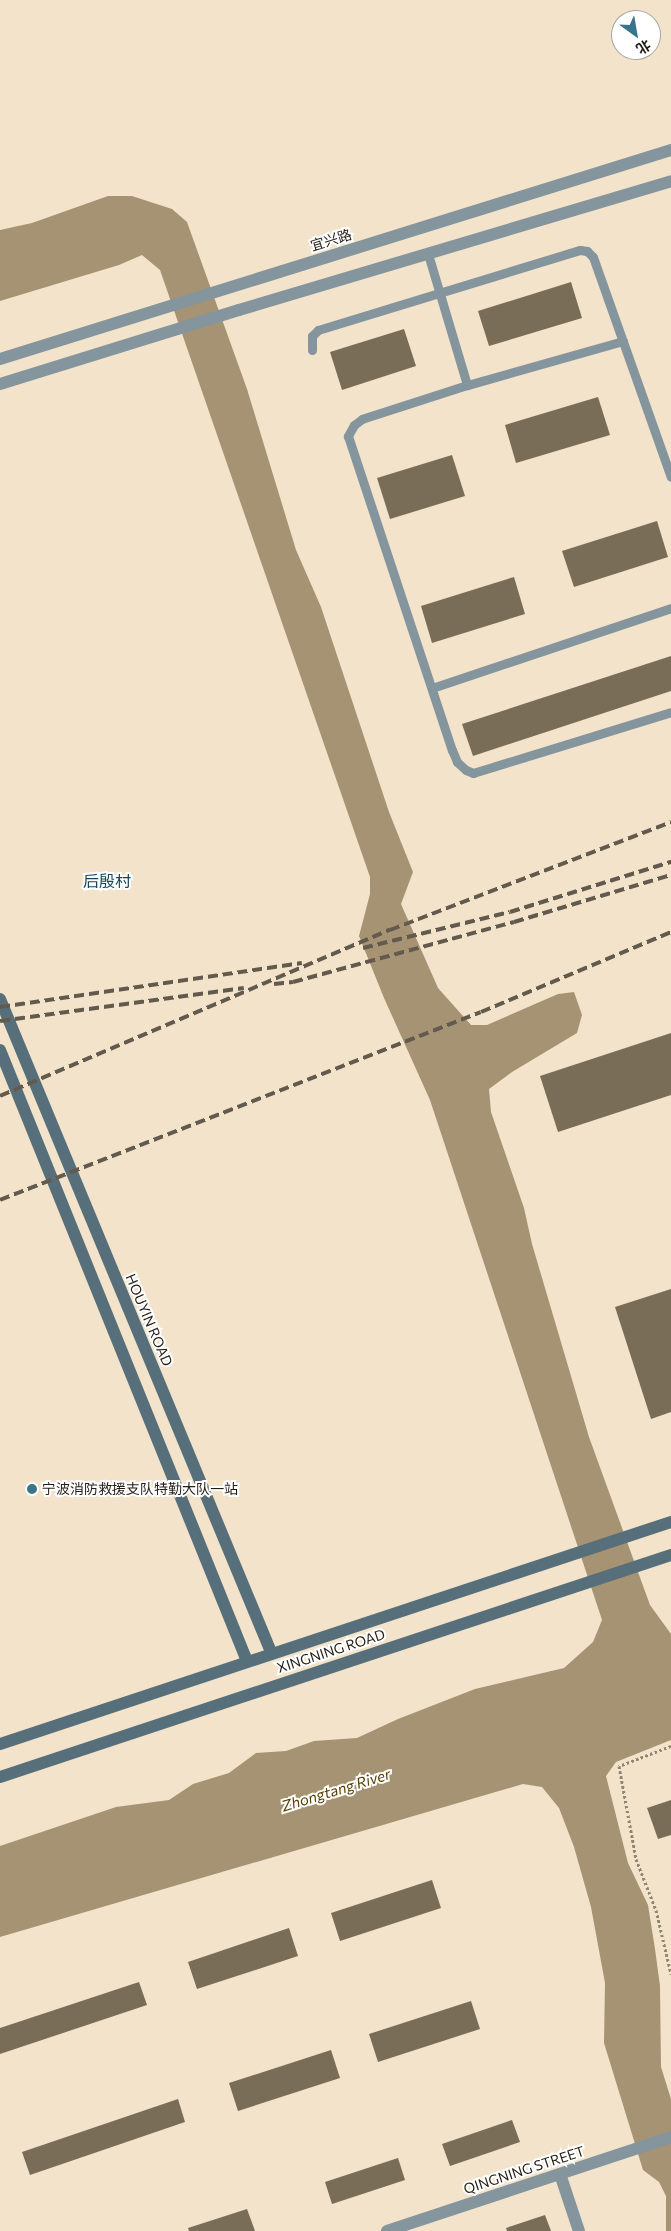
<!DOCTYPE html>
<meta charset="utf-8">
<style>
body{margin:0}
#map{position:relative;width:671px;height:2231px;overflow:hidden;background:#f2e3ca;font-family:Commissioner,"Noto Sans SC",sans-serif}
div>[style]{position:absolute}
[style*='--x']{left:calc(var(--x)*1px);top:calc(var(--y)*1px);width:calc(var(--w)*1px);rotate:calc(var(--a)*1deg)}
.water>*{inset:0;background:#a69373}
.building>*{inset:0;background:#7a6d57}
.path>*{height:3px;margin-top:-1.5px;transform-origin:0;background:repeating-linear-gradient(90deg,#8f8573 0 2.5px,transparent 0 5px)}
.service>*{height:9px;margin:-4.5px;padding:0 4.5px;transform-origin:4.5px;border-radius:4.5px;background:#84959d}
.minor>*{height:12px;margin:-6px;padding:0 6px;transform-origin:6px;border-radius:6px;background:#84959d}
.tertiary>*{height:12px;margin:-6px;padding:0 6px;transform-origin:6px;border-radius:6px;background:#84959d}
.secondary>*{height:12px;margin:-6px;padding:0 6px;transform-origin:6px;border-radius:6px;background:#566f7a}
.rail>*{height:4px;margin-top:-2px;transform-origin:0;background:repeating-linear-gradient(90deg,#625a4c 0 10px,transparent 0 15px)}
.dots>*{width:14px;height:14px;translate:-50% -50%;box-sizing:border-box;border:2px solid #fff;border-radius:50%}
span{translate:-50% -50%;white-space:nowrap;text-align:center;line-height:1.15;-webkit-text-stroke:4px #fff;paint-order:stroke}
.street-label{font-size:14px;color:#231e15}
.poi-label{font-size:14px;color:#231e15}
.left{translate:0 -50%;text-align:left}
.water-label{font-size:15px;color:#593e00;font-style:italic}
.quarter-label{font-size:16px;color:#164759}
.north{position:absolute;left:611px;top:10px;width:50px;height:50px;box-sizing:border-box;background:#fff;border:1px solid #a7a5a1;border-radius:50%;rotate:148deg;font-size:14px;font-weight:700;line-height:20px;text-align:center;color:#231e15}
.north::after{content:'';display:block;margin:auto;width:18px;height:22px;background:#39748c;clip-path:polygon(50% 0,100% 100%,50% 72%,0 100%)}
</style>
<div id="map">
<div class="water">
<i style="clip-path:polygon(108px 196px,132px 196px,172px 209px,187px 222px,247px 389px,296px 550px,321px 607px,389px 812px,413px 872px,401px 904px,438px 988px,471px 1025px,487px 1025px,558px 994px,574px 992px,582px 1015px,577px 1033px,512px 1072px,489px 1089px,491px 1112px,524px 1208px,532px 1244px,589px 1437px,650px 1605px,671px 1634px,671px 1740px,616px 1762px,606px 1776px,628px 1863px,648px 1905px,655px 1949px,660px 1986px,661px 2067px,671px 2099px,671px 2231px,666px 2231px,666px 2196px,659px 2182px,643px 2170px,604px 2043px,605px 1983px,591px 1907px,574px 1847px,559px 1808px,542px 1787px,523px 1784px,0 1937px,0 1846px,116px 1807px,169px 1800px,193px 1784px,229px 1773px,256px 1753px,286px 1751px,314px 1741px,357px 1738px,398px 1719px,475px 1689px,564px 1668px,593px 1642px,602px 1620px,430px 1100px,384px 998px,359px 936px,370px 894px,370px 877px,160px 270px,142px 255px,119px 265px,0 301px,0 230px,32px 223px)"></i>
</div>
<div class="building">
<i style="clip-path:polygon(571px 282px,582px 318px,489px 346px,478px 311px)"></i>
<i style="clip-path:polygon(404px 329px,416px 366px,342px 390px,330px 352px)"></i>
<i style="clip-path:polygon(598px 397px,610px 435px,516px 463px,505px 425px)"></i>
<i style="clip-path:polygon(452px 455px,465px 496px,390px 519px,377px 478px)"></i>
<i style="clip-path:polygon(657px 521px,668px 557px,574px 587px,562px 551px)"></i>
<i style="clip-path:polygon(514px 577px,525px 614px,432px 643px,421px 606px)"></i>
<i style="clip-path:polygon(671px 656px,671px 691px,473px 756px,462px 724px)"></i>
<i style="clip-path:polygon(671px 1033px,671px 1095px,558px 1132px,540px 1076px)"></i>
<i style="clip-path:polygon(671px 1289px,671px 1412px,651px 1419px,615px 1307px)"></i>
<i style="clip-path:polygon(671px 1800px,671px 1835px,658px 1839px,647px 1808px)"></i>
<i style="clip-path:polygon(432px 1880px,441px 1908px,340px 1941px,331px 1913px)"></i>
<i style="clip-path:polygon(289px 1928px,298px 1956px,197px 1989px,188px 1962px)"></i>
<i style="clip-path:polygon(139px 1982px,147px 2005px,0 2054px,0 2028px)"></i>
<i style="clip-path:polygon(471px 2001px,480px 2029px,378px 2062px,369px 2034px)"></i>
<i style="clip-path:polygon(331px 2050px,340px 2078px,238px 2111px,229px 2083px)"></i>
<i style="clip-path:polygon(178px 2099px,185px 2122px,30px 2175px,22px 2152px)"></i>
<i style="clip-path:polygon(512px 2120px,520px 2142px,450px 2166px,442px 2144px)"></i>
<i style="clip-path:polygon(398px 2158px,405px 2180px,332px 2204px,325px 2182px)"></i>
<i style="clip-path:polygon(247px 2209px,255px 2231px,189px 2231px,188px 2228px)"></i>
<i style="clip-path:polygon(545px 2215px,551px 2231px,507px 2231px,506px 2228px)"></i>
</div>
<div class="path">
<i style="--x:671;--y:1746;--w:56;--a:159"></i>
<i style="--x:619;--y:1766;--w:95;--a:79.6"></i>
<i style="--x:636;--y:1859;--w:55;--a:68.6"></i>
<i style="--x:656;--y:1910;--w:66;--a:76.8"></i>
</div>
<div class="service">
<i style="--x:428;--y:254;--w:137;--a:73.4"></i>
<i style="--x:623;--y:341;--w:162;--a:164.2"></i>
<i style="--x:467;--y:385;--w:110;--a:162.1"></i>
<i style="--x:362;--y:419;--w:10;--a:143"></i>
<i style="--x:354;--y:425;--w:13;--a:119"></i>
<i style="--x:348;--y:436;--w:331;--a:71.7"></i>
<i style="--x:452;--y:750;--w:13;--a:67"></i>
<i style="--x:457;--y:762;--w:12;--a:42"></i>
<i style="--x:466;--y:770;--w:8;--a:23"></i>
<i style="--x:473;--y:773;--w:207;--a:-17.1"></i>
<i style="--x:312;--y:350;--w:14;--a:-90"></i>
<i style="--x:312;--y:336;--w:8;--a:-45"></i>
<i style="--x:318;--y:330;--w:274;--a:-17"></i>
<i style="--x:580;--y:250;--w:7;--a:8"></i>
<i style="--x:587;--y:251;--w:8;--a:45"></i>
<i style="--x:593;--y:257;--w:233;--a:70.5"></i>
<i style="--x:432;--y:688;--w:252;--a:-18.5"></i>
</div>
<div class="minor">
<i style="--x:560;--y:2174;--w:60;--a:71.6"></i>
<i style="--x:387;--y:2231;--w:299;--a:-18.3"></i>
</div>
<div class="tertiary">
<i style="--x:0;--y:359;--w:703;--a:-17.3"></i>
<i style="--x:0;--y:384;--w:250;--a:-17.2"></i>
<i style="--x:239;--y:310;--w:451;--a:-16.6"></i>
</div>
<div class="secondary">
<i style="--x:0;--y:999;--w:707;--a:67.46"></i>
<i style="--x:0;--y:1050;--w:659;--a:67.99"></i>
<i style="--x:0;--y:1744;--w:707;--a:-18.31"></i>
<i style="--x:0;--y:1777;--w:707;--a:-18.31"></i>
</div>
<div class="rail">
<i style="--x:363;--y:948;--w:151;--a:-13.8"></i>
<i style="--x:510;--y:912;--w:169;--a:-17.3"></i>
<i style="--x:274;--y:984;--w:19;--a:-6"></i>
<i style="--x:293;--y:982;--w:229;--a:-15.2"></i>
<i style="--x:514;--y:922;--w:164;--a:-16.7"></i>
<i style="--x:0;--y:1007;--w:305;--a:-8.3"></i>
<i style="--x:0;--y:1021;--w:246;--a:-7.7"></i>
<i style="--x:0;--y:1096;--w:424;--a:-23.1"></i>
<i style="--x:390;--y:930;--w:301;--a:-21"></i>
<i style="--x:0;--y:1200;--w:516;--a:-21.35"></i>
<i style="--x:481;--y:1012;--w:206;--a:-22.8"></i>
</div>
<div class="dots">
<i style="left:32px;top:1489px;background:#39748c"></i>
</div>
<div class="street-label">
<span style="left:331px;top:240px;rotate:-17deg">宜兴路</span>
<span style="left:149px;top:1320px;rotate:67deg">HOUYIN ROAD</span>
<span style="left:331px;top:1651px;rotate:-18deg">XINGNING ROAD</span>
<span style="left:524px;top:2170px;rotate:-18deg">QINGNING STREET</span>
</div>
<div class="poi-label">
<span class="left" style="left:42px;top:1489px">宁波消防救援支队特勤大队一站</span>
</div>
<div class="water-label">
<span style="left:336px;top:1790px;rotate:-17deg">Zhongtang River</span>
</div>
<div class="quarter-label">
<span style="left:107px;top:881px">后殷村</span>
</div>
<div class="north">北</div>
</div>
